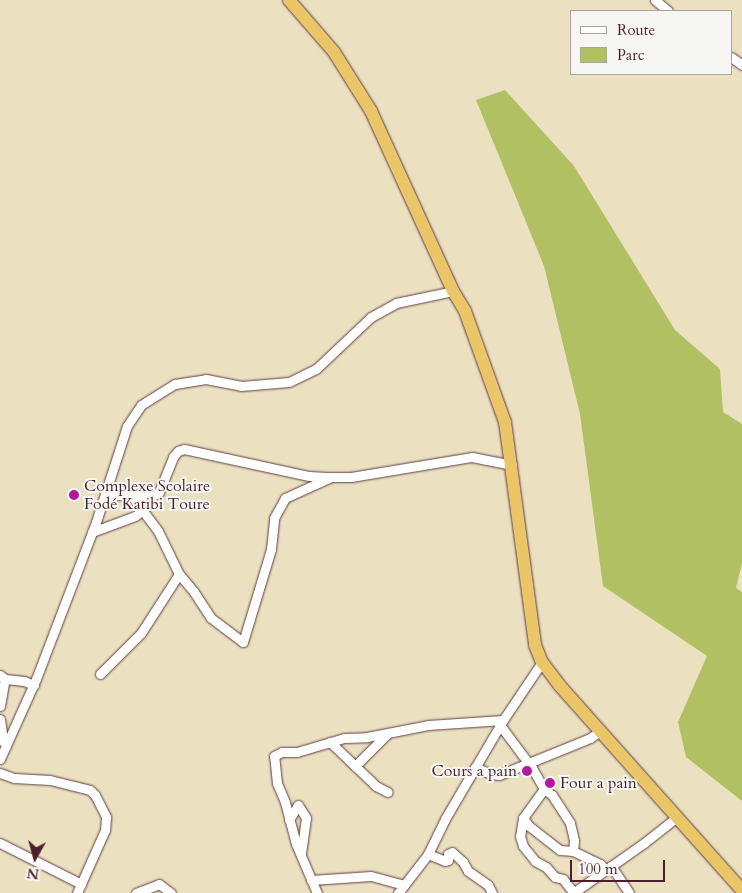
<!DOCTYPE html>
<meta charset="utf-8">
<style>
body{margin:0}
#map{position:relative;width:742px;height:893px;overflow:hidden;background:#ebe1c1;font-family:Cardo,serif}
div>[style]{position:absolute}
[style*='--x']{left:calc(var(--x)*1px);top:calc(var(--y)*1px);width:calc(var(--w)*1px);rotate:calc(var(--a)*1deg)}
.green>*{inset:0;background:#b1c063}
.roads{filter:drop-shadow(0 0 1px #623c42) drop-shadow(0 0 1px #623c42)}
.minor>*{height:9px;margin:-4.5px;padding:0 4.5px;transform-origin:4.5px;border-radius:4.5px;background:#fff}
.highway>*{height:12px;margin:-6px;padding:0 6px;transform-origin:6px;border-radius:6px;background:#eac669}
.dots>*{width:14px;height:14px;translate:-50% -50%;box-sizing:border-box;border:2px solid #f6f6f2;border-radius:50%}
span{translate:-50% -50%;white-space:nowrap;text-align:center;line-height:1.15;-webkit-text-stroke:4px #f6f6f2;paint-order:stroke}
.poi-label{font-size:16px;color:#4a1f2b}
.left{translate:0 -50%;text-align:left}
.right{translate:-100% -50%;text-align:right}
.legend{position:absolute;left:570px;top:10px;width:162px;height:65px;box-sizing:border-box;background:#f6f6f2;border:1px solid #b1a0a2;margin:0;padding:6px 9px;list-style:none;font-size:15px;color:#4a1f2b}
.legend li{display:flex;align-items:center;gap:10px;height:25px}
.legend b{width:25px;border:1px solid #b1a0a2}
.north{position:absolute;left:10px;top:833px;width:50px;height:50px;-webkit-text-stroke:4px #f6f6f2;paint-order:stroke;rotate:187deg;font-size:14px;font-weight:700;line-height:20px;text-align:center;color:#4a1f2b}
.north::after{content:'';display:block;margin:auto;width:18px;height:22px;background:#4a1f2b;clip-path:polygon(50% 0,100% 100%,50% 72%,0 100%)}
.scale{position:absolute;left:570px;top:860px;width:95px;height:22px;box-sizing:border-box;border:2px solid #4a1f2b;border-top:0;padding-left:6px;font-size:15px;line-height:18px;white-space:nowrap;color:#4a1f2b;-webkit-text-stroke:4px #f6f6f2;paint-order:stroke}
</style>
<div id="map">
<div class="green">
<i style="clip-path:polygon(505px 90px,574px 166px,675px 330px,720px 369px,723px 412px,742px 424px,742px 563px,736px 588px,742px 592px,742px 801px,686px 757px,678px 722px,707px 656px,603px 586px,580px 414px,544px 266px,476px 100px)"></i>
</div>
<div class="roads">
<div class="minor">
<i style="--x:655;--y:0;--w:17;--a:40"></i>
<i style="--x:731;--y:57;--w:14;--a:36"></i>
<i style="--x:105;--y:495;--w:49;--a:0"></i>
<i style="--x:154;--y:495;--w:6;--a:-31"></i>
<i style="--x:159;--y:492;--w:38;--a:-68"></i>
<i style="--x:173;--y:457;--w:8;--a:-50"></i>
<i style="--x:178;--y:451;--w:6;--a:-18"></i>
<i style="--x:184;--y:449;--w:128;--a:12.2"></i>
<i style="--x:309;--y:476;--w:22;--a:3"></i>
<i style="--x:331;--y:477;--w:20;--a:0"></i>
<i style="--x:351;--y:477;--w:123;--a:-9.4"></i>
<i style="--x:472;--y:457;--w:41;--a:11.3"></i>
<i style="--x:131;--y:495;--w:45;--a:53.1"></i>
<i style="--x:158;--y:531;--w:48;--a:64"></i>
<i style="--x:179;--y:574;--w:23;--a:50"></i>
<i style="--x:194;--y:592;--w:31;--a:57"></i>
<i style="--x:211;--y:618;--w:40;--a:37"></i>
<i style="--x:243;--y:642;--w:97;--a:-73.2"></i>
<i style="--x:271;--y:549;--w:31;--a:-84"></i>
<i style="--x:274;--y:518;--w:23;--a:-61"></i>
<i style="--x:285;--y:498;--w:48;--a:-24.4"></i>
<i style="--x:92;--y:532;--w:46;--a:-20.4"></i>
<i style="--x:135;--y:516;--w:11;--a:-38"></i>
<i style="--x:144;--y:509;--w:13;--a:-63"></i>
<i style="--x:100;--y:674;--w:58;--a:-45"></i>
<i style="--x:141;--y:633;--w:70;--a:-57.2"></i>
<i style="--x:0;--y:675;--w:6;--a:39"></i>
<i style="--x:5;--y:679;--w:19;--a:6"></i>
<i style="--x:24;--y:681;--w:11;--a:22"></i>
<i style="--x:0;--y:706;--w:27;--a:-80"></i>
<i style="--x:0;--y:719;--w:22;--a:82"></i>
<i style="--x:3;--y:741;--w:5;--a:53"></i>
<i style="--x:500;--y:725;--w:54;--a:53.3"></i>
<i style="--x:532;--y:768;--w:24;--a:60"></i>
<i style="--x:544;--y:789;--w:10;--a:37"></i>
<i style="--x:552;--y:795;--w:33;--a:57"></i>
<i style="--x:570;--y:823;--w:18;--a:77"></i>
<i style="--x:574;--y:841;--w:10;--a:96"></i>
<i style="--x:330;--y:742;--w:64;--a:43.7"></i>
<i style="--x:376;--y:786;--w:13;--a:27"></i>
<i style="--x:0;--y:759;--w:88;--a:-65.8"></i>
<i style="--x:36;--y:679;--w:168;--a:-69.1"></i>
<i style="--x:96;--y:522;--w:101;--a:-72.1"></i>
<i style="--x:127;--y:426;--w:25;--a:-56"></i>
<i style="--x:141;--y:405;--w:40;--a:-32"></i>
<i style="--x:175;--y:384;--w:31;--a:-9"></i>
<i style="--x:206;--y:379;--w:36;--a:11"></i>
<i style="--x:241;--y:386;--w:48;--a:-4.8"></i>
<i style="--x:289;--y:382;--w:30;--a:-26"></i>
<i style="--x:316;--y:369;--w:76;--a:-43.4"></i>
<i style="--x:371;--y:317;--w:29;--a:-29"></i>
<i style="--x:396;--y:303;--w:58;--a:-11.9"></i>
<i style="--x:355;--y:766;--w:47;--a:-45"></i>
<i style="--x:475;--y:767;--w:17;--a:24"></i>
<i style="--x:491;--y:774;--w:8;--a:7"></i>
<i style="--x:499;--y:775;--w:98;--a:-22.1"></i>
<i style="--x:590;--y:738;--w:12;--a:-35"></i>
<i style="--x:0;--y:773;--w:15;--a:20"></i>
<i style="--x:14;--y:778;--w:36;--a:3"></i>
<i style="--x:50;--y:780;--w:41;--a:14"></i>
<i style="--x:90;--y:790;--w:7;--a:45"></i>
<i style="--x:95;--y:795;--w:25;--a:63"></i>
<i style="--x:106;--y:817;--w:13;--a:94"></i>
<i style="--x:105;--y:830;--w:69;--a:114"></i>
<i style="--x:544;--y:789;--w:36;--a:126"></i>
<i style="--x:523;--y:818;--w:18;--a:99"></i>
<i style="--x:520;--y:836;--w:10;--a:73"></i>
<i style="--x:523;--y:846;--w:19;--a:51"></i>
<i style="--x:535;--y:861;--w:13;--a:29"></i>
<i style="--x:546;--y:867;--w:13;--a:48"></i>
<i style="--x:555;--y:877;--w:8;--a:14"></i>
<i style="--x:563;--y:879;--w:16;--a:52"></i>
<i style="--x:523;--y:818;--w:10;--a:53"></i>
<i style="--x:529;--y:826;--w:39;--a:38"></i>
<i style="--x:560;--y:850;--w:13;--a:4"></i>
<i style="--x:573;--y:851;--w:30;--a:26"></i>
<i style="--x:600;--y:864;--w:8;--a:45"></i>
<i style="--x:289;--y:820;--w:17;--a:-59"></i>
<i style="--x:298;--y:805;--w:15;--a:58"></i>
<i style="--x:306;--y:818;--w:36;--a:98"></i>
<i style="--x:0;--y:843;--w:91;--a:26.8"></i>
<i style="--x:428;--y:854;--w:18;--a:22"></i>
<i style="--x:445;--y:861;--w:3;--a:-18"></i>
<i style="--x:448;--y:860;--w:6;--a:-90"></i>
<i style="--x:448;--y:854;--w:4;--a:-27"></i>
<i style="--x:452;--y:852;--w:15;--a:42"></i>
<i style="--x:463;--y:862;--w:10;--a:61"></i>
<i style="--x:468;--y:871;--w:24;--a:35"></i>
<i style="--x:488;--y:885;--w:9;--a:63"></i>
<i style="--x:611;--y:866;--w:32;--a:56"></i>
<i style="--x:311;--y:880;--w:60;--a:-3.8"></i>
<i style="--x:371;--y:876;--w:34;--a:15"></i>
<i style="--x:136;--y:893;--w:25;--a:-21"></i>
<i style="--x:159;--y:884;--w:15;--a:37"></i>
<i style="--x:317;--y:893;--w:53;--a:-113.2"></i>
<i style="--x:296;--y:844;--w:43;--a:-104.7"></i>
<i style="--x:285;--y:802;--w:21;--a:-113"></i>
<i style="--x:277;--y:783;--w:27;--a:-96"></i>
<i style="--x:274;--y:756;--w:9;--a:-27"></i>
<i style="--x:282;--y:752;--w:15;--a:0"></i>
<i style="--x:297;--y:752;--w:49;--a:-16.6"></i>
<i style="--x:344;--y:738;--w:23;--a:-2"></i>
<i style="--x:367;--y:737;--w:62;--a:-11.1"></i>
<i style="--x:428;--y:725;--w:75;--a:-3.8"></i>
<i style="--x:398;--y:893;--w:49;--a:-52.4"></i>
<i style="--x:428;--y:854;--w:39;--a:-64"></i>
<i style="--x:445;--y:819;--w:115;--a:-59.6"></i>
<i style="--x:503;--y:720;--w:70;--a:-56.1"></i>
<i style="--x:573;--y:893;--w:87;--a:-35.2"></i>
<i style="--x:644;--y:843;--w:42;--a:-38.2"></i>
</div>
<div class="highway">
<i style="--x:289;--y:0;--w:69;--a:49.1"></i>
<i style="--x:334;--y:52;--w:70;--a:57.9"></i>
<i style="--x:371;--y:111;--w:198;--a:65.5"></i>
<i style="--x:453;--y:291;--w:23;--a:59"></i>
<i style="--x:465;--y:311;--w:118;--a:70.2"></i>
<i style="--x:505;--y:422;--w:225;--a:82.3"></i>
<i style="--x:535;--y:645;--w:18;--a:68"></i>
<i style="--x:542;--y:662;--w:30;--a:53"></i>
<i style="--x:560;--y:686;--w:273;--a:48.3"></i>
</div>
</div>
<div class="dots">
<i style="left:74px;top:495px;background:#b5179e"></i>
<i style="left:527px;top:771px;background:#b5179e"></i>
<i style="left:550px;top:783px;background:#b5179e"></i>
</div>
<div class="poi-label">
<span class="left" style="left:84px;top:495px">Complexe Scolaire<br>Fodé Katibi Toure</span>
<span class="right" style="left:517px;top:771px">Cours a pain</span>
<span class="left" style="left:560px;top:783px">Four a pain</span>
</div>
<ul class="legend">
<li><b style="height:6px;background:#fff"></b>Route</li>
<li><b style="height:14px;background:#b1c063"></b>Parc</li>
</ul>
<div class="north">N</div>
<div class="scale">100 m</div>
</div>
